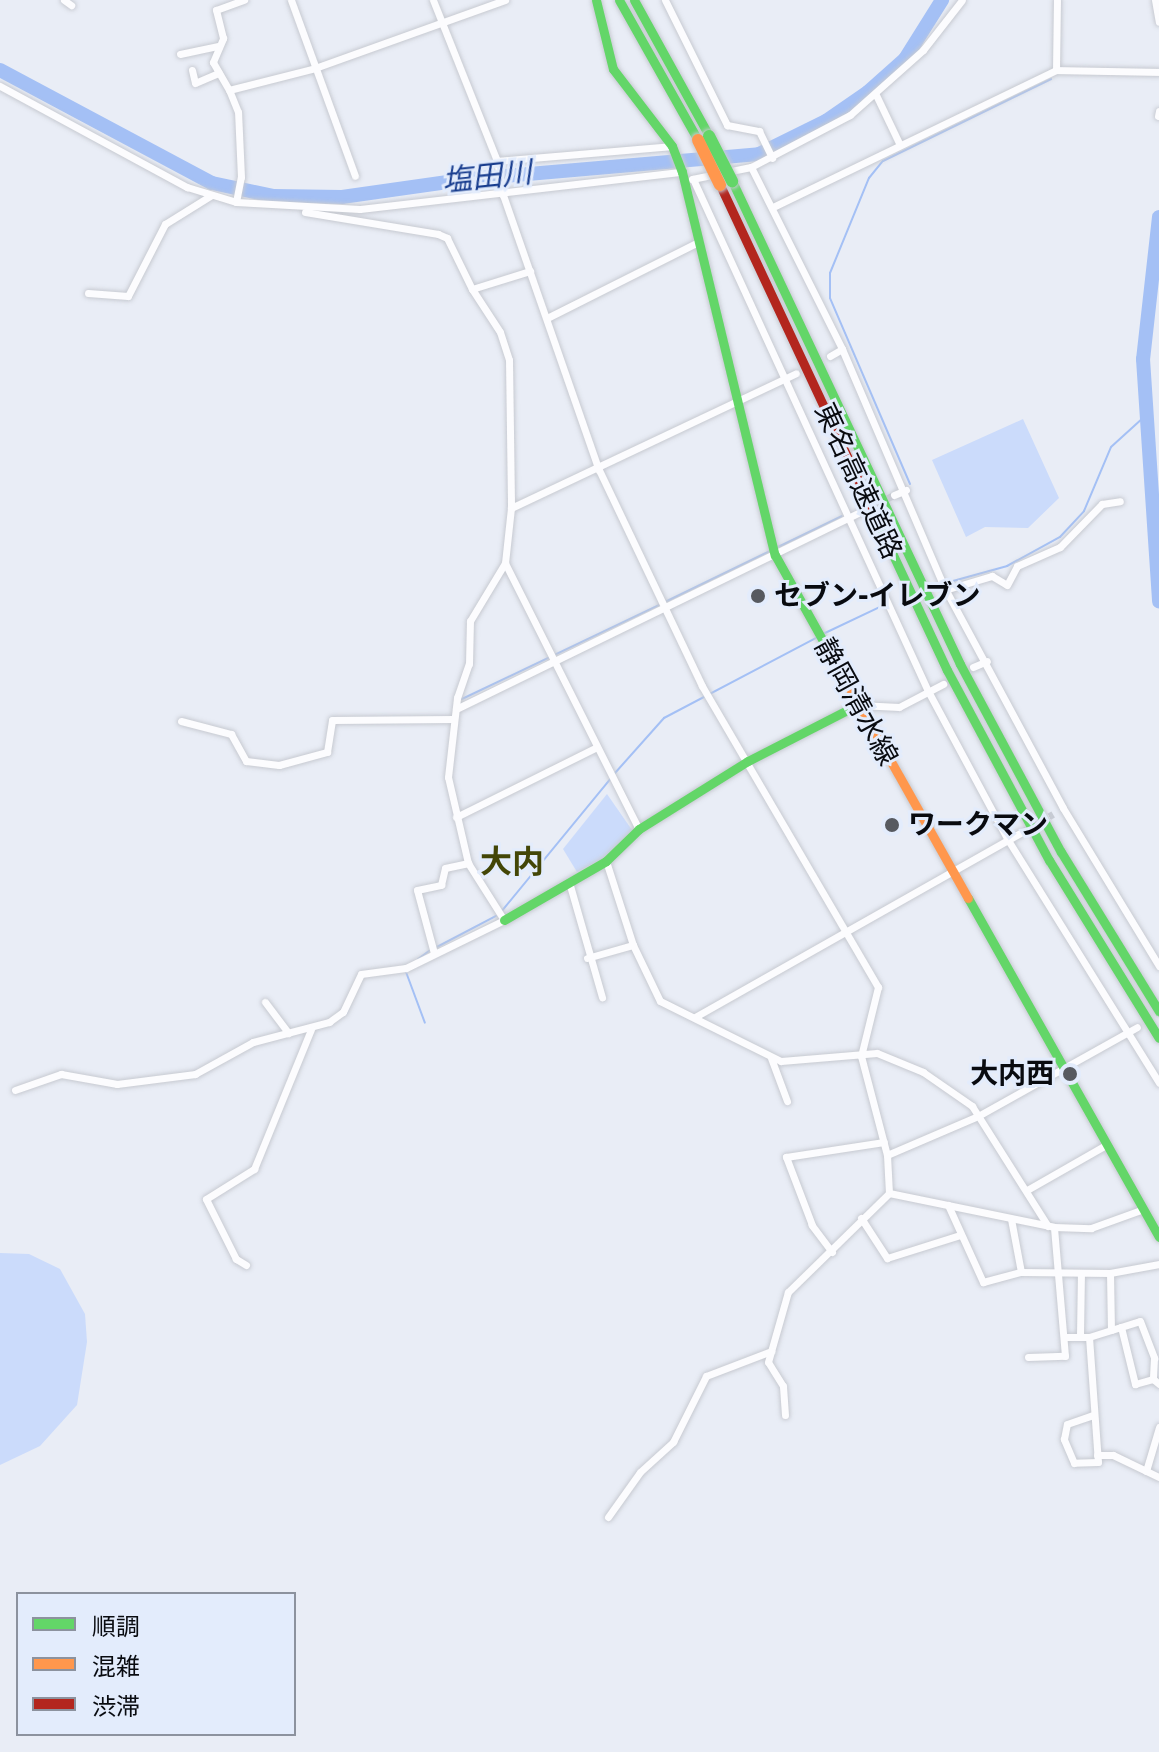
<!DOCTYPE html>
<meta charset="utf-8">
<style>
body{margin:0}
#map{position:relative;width:1159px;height:1752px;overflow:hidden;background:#e9edf6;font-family:Signika,"Noto Sans JP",sans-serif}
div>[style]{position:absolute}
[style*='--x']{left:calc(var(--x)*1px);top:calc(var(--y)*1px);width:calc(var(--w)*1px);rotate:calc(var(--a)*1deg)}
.green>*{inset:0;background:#cbdbfb}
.stream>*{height:2px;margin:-1px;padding:0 1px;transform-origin:1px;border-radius:1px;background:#a4c0f5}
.river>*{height:14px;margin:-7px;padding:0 7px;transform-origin:7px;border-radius:7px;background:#a4c0f5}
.street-tunnel>*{height:7px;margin-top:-3.5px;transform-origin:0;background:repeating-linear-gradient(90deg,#c7cbd4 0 7px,transparent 0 10.5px)}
.roads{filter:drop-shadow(0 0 2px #c7cad1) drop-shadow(0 0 2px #c7cad1)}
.street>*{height:7px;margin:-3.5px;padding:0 3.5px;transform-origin:3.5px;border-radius:3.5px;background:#fcfcfe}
.fast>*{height:9px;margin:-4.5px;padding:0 4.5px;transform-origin:4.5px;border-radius:4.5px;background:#63d668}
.slow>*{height:9px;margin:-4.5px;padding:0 4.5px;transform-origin:4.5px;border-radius:4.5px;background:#ff974d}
.jam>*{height:9px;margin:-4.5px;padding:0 4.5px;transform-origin:4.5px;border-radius:4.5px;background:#b3261e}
.bridges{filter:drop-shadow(0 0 2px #c7cad1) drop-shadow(0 0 2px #c7cad1)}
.fast-bridge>*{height:12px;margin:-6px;padding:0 6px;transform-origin:6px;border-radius:6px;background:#63d668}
.slow-bridge>*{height:12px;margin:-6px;padding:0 6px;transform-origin:6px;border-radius:6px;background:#ff974d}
.dots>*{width:22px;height:22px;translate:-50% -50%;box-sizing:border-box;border:4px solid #e3ecfc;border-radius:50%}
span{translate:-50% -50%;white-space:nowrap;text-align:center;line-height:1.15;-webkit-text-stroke:6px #e3ecfc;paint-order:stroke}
.street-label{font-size:28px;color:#090b10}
.poi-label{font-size:28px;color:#090b10;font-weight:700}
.left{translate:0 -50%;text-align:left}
.right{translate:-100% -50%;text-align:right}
.water-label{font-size:30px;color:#173c8e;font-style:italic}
.quarter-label{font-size:32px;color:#434607;font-weight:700}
.legend{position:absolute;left:16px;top:1592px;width:280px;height:144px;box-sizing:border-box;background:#e3ecfc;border:2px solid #8c929e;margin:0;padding:10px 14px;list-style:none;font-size:24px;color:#090b10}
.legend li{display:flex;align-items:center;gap:16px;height:40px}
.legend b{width:40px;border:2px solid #8c929e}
</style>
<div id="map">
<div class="green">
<i style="clip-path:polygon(1023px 419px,1059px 498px,1028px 528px,985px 527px,966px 537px,932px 460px)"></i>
<i style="clip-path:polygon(607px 794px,632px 830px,604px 858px,577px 872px,563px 849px)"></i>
<i style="clip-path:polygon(0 1253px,29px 1254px,60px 1269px,85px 1314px,87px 1342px,77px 1405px,40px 1446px,0 1465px)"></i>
</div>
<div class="stream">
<i style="--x:910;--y:484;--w:202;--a:-113.3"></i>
<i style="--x:830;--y:298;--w:25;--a:-90"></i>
<i style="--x:830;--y:273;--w:103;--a:-67.7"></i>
<i style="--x:869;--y:178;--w:22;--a:-51"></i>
<i style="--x:883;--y:161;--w:187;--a:-26"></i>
<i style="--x:776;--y:548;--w:73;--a:-25.9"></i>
<i style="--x:935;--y:586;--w:75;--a:-15.5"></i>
<i style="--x:1007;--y:566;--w:60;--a:-28.7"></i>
<i style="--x:1060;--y:537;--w:35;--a:-47"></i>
<i style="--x:1084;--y:511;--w:69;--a:-67.1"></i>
<i style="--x:1111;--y:447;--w:45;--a:-42.3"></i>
<i style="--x:665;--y:602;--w:117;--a:-25.9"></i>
<i style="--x:825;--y:633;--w:65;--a:-25.4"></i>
<i style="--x:462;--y:699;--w:218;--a:-25.5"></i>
<i style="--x:615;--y:773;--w:74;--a:-48.3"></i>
<i style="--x:664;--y:718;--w:172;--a:-27.8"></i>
<i style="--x:501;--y:912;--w:173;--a:-50.6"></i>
<i style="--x:435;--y:948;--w:69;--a:-27.7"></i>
<i style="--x:418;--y:959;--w:14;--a:-36"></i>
<i style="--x:406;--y:972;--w:54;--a:69.6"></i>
<i style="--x:346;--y:1014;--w:22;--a:-68"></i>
</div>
<div class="river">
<i style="--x:0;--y:70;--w:240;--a:28.1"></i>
<i style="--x:212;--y:183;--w:62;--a:12"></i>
<i style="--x:273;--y:196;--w:69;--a:0.8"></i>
<i style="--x:342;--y:197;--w:128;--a:-8.1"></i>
<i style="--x:469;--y:179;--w:291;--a:-4.9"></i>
<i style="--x:759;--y:154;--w:75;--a:-26.2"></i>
<i style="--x:826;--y:121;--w:51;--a:-34.6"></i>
<i style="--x:868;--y:92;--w:50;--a:-41.7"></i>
<i style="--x:905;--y:59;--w:70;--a:-57.9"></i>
<i style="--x:1159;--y:217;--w:143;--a:96.4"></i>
<i style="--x:1143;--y:359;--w:243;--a:86.2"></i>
</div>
<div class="street-tunnel">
<i style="--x:858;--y:513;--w:40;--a:-26.6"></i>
<i style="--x:1022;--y:832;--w:36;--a:-30"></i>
</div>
<div class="roads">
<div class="street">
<i style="--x:64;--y:0;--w:9;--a:36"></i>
<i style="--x:291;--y:0;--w:187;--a:70"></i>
<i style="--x:433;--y:0;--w:173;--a:68.3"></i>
<i style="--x:497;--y:161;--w:176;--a:-4.9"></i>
<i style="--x:665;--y:0;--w:140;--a:63.6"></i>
<i style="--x:727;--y:125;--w:33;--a:11"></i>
<i style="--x:759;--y:131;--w:30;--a:64"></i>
<i style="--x:1155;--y:0;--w:22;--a:80"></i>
<i style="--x:180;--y:54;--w:38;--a:-12"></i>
<i style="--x:192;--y:70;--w:13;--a:77"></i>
<i style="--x:195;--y:83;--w:26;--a:-23"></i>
<i style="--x:1056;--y:70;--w:70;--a:-89.2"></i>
<i style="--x:0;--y:86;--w:213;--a:28.4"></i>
<i style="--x:187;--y:187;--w:51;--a:17"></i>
<i style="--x:236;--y:202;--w:124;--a:3.2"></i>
<i style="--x:360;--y:209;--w:324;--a:-6.6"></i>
<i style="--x:229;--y:90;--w:32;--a:-120"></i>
<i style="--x:213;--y:62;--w:26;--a:-67"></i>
<i style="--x:223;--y:38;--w:29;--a:-104"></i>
<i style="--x:216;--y:10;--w:30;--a:-20"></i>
<i style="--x:876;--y:95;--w:55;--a:64.4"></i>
<i style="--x:1158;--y:116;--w:5;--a:-79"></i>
<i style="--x:497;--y:161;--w:35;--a:80"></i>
<i style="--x:503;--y:195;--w:291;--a:70.8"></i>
<i style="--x:599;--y:470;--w:239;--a:64.5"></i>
<i style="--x:702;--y:686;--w:349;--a:59.7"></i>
<i style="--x:878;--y:987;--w:71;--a:103.8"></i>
<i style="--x:861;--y:1056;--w:102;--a:75.3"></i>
<i style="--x:887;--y:1155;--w:38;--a:87"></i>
<i style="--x:751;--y:167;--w:203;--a:63.4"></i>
<i style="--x:842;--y:349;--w:257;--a:66.8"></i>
<i style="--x:943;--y:585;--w:253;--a:61.7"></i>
<i style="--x:1063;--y:808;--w:185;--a:58.7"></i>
<i style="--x:692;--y:179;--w:60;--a:-11.5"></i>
<i style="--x:751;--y:167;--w:112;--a:-27.7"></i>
<i style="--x:850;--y:115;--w:98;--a:-41.7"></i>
<i style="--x:923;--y:50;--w:63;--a:-52"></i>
<i style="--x:693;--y:179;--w:563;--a:65.35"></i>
<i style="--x:928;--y:691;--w:169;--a:61.8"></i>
<i style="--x:1008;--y:840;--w:286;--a:58.1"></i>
<i style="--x:236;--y:202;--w:25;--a:-79"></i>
<i style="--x:241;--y:177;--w:65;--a:-92.6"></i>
<i style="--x:238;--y:112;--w:24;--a:-112"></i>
<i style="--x:229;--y:90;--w:89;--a:-14.3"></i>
<i style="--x:315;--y:68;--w:202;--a:-19.7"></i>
<i style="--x:775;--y:206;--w:312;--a:-25.8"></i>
<i style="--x:1056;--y:70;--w:103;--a:1.1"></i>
<i style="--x:305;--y:212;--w:135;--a:9.4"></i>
<i style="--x:438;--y:234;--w:10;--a:24"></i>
<i style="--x:447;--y:238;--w:57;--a:63.9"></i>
<i style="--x:472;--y:289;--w:61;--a:-17.2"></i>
<i style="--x:472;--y:289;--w:51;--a:56.9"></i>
<i style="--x:500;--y:332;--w:29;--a:72"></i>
<i style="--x:509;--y:360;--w:148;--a:89.2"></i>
<i style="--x:88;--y:293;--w:40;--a:4.3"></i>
<i style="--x:128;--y:296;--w:81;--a:-62.8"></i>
<i style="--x:165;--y:224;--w:53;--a:-31.9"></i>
<i style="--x:547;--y:318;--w:169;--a:-26.7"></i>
<i style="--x:830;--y:356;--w:14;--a:-30"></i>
<i style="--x:894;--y:495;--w:13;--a:-23"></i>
<i style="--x:505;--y:563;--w:298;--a:63.3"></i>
<i style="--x:948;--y:589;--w:46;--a:-16.5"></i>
<i style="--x:992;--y:576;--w:17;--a:31"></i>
<i style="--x:1007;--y:585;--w:21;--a:-62"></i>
<i style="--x:1017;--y:566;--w:47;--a:-23.8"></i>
<i style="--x:1060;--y:547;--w:60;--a:-45.7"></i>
<i style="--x:1102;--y:504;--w:18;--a:-9"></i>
<i style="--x:973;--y:667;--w:15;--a:-23"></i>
<i style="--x:859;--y:705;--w:40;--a:2.9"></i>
<i style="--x:899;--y:707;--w:50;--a:-27.6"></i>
<i style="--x:456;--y:709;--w:447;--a:-26"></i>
<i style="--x:181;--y:721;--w:52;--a:14.6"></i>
<i style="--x:231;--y:734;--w:31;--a:61"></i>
<i style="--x:246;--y:761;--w:33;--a:7"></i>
<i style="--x:279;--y:765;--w:50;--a:-15.2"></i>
<i style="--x:327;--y:752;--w:32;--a:-81"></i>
<i style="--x:332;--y:720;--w:122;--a:-0.5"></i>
<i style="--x:456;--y:817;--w:157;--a:-26.4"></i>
<i style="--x:606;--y:861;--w:88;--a:72.2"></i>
<i style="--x:633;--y:945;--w:62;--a:64.3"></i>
<i style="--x:660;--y:1001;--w:135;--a:26.4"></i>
<i style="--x:781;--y:1061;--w:96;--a:-4.8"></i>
<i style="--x:877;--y:1053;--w:50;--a:22.4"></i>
<i style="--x:923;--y:1072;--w:60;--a:34.8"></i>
<i style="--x:972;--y:1106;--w:142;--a:57.7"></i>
<i style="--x:569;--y:882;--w:120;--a:74"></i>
<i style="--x:434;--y:953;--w:65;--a:-105.1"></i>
<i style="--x:417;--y:890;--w:25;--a:-12"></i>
<i style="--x:441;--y:885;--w:17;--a:-77"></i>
<i style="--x:445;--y:868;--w:24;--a:-12"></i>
<i style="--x:587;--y:958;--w:48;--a:-15.8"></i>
<i style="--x:265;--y:1002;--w:39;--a:53"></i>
<i style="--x:695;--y:1017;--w:376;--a:-29.5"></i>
<i style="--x:771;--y:1058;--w:46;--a:69.6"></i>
<i style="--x:15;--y:1090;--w:49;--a:-19.2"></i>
<i style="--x:61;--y:1074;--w:57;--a:10.1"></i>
<i style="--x:117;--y:1084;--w:79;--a:-7.3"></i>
<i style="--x:195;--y:1074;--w:66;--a:-28.9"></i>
<i style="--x:253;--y:1042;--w:79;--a:-14.7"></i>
<i style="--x:329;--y:1022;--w:17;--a:-36"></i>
<i style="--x:343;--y:1012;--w:42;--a:-64.7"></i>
<i style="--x:361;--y:974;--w:45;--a:-7.6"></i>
<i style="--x:406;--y:968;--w:109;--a:-26.1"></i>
<i style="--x:504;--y:920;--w:67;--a:-122.3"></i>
<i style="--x:468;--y:863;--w:88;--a:-103.1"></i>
<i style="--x:448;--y:777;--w:80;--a:-83.5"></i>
<i style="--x:457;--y:698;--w:36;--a:-71"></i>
<i style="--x:469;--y:664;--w:43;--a:-88.7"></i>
<i style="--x:470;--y:621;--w:68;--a:-58.9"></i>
<i style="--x:505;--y:563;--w:55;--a:-83.8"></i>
<i style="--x:511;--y:508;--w:315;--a:-25.3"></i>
<i style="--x:887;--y:1155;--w:99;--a:-23.2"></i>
<i style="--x:978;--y:1116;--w:182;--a:-29.2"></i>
<i style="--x:1027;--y:1190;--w:89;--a:-29.7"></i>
<i style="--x:889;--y:1193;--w:168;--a:11.6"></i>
<i style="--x:1054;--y:1227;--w:37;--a:2"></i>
<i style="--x:1091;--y:1228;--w:53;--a:-19.8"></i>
<i style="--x:948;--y:1205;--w:85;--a:65.6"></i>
<i style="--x:983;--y:1282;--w:39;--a:-15"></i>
<i style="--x:1021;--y:1272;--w:89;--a:0.6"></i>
<i style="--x:1110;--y:1273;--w:50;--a:-10.4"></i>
<i style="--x:861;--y:1218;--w:48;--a:57"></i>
<i style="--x:887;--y:1258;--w:77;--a:-17.5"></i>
<i style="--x:1011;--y:1219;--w:54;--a:79.3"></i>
<i style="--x:832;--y:1252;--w:34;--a:-127"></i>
<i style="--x:812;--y:1225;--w:73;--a:-110.9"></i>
<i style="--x:786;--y:1157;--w:99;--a:-8.7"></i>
<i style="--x:246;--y:1265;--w:12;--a:-149"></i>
<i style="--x:236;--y:1259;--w:67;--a:-116.6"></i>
<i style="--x:206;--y:1199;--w:57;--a:-32"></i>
<i style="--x:254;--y:1169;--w:151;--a:-67.8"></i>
<i style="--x:1110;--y:1273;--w:57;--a:89"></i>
<i style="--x:1121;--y:1327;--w:59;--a:76.2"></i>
<i style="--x:1135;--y:1384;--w:19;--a:-16"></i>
<i style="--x:1080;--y:1335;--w:61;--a:-89.1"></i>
<i style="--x:1064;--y:1337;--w:25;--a:0"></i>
<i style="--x:1089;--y:1337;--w:53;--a:-17.4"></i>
<i style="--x:1140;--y:1321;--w:40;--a:69"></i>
<i style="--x:1154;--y:1358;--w:21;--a:93"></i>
<i style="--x:1153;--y:1379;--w:8;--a:40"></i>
<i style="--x:1089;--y:1337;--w:125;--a:85.9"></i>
<i style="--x:1098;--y:1462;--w:24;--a:178"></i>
<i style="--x:1074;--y:1463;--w:26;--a:-113"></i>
<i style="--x:1064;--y:1439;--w:15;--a:-79"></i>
<i style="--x:1067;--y:1424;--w:28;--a:-19"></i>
<i style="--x:1028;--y:1357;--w:37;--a:-2"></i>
<i style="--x:1065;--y:1356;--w:129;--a:-94.9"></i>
<i style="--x:785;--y:1415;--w:29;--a:-94"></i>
<i style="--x:783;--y:1386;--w:28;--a:-122"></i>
<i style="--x:768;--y:1362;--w:73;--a:-74.1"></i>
<i style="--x:788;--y:1292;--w:141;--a:-44.4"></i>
<i style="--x:1097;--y:1455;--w:16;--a:0"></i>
<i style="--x:1113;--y:1455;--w:51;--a:25.6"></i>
<i style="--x:1146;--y:1471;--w:46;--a:-73.5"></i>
<i style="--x:608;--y:1517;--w:55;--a:-54.6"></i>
<i style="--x:640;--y:1472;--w:45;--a:-42.3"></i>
<i style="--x:673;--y:1442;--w:74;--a:-63.4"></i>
<i style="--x:706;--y:1376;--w:70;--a:-21"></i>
</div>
<div class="fast">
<i style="--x:596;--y:0;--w:71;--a:76.2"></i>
<i style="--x:613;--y:69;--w:97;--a:52.5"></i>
<i style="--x:672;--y:146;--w:28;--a:69"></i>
<i style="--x:682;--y:172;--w:394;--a:76.4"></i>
<i style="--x:775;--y:555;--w:107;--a:60.8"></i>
<i style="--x:619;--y:0;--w:161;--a:60.6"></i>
<i style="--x:634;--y:0;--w:155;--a:61.1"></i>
<i style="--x:732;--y:181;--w:534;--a:64.73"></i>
<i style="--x:960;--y:664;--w:213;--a:61.8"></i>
<i style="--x:1061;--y:852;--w:187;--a:58.4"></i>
<i style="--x:872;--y:510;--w:177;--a:64.9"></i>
<i style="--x:947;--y:670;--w:216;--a:61.8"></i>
<i style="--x:1049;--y:860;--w:209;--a:58.3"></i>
<i style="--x:968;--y:898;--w:389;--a:60.6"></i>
<i style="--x:504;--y:920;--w:118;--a:-30"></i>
<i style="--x:606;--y:861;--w:46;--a:-44.1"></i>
<i style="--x:639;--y:829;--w:128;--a:-32"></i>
<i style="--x:748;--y:761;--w:123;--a:-27.2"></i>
</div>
<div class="slow">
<i style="--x:827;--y:648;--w:287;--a:60.6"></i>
</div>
<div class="jam">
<i style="--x:720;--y:185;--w:359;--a:64.9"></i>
</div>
</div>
<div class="bridges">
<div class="fast-bridge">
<i style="--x:709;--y:136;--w:51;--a:62.9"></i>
</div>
<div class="slow-bridge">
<i style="--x:698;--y:140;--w:50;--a:63.9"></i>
</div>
</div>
<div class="dots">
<i style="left:758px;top:596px;background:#575a60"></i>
<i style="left:892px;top:825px;background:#575a60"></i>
<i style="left:1070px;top:1074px;background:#575a60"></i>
</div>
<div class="street-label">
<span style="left:858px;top:481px;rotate:65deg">東名高速道路</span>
<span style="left:856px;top:702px;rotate:61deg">静岡清水線</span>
</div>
<div class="poi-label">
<span class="left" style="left:774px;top:596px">セブン-イレブン</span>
<span class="left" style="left:908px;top:825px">ワークマン</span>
<span class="right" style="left:1054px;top:1074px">大内西</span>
</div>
<div class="water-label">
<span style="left:487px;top:178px;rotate:-6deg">塩田川</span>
</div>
<div class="quarter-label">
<span style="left:512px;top:863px">大内</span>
</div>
<ul class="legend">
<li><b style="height:10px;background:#63d668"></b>順調</li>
<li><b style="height:10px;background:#ff974d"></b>混雑</li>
<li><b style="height:10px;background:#b3261e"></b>渋滞</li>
</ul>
</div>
